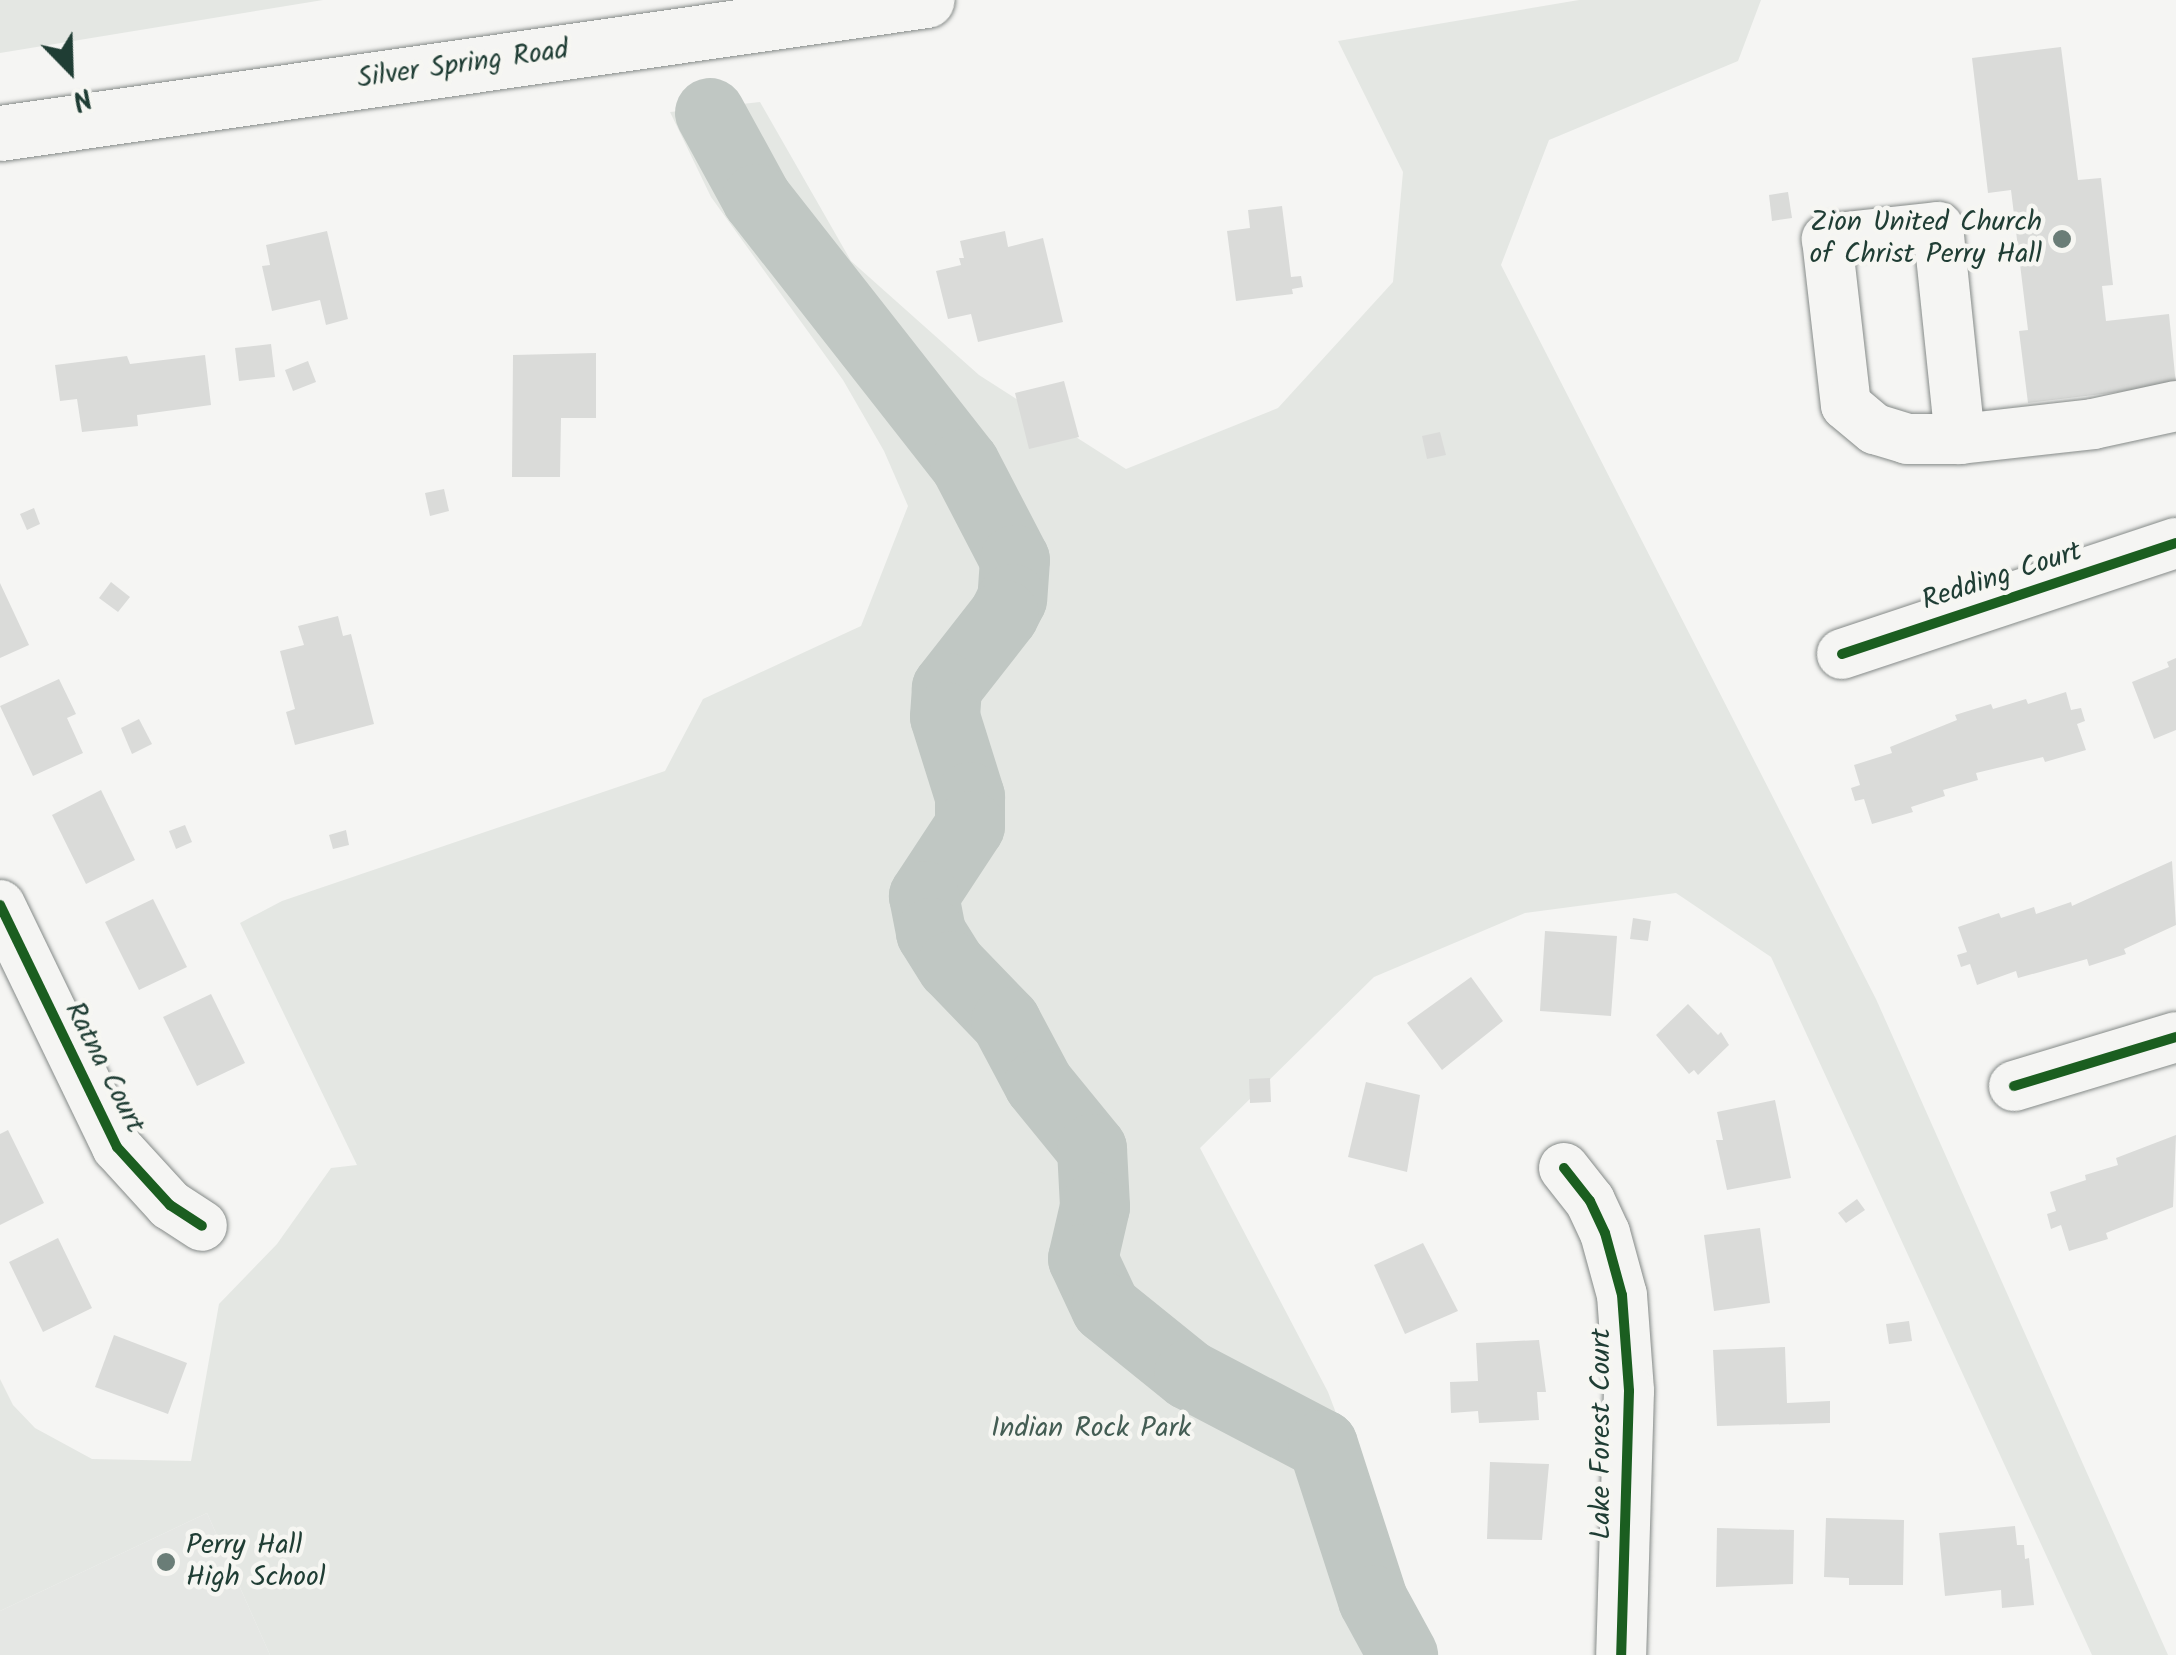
<!DOCTYPE html>
<style>
body{margin:0}
#map{position:relative;width:2176px;height:1655px;overflow:hidden;background:#f5f5f3;font-family:Kalam,sans-serif}
div>[style]{position:absolute}
[style*='--x']{left:calc(var(--x)*1px);top:calc(var(--y)*1px);width:calc(var(--w)*1px);rotate:calc(var(--a)*1deg)}
.built>*{inset:0;background:#e5e7e4}
.green>*{inset:0;background:#e4e7e3}
.river>*{height:70px;margin:-35px;padding:0 35px;transform-origin:35px;border-radius:35px;background:#c0c7c3}
.building>*{inset:0;background:#dadbd9}
.roads{filter:drop-shadow(0 0 2px #858a88) drop-shadow(0 0 2px #858a88)}
.minor>*{height:50px;margin:-25px;padding:0 25px;transform-origin:25px;border-radius:25px;background:#f5f5f3}
.major>*{height:55px;margin:-27.5px;padding:0 27.5px;transform-origin:27.5px;border-radius:27.5px;background:#f5f5f3}
.cycleway>*{height:10px;margin:-5px;padding:0 5px;transform-origin:5px;border-radius:5px;background:#1b5e20}
.dots>*{width:28px;height:28px;translate:-50% -50%;box-sizing:border-box;border:5px solid #f6f6f2;border-radius:50%}
span{translate:-50% -50%;white-space:nowrap;text-align:center;line-height:1.15;-webkit-text-stroke:9px #f6f6f2;paint-order:stroke}
.street-label{font-size:28px;color:#1f3d34}
.poi-label{font-size:28px;color:#1f3d34}
.right{translate:-100% -50%;text-align:right}
.left{translate:0 -50%;text-align:left}
.park-label{font-size:28px;color:#445d54}
.north{position:absolute;left:20px;top:20px;width:100px;height:100px;-webkit-text-stroke:8px #f6f6f2;paint-order:stroke;rotate:157deg;font-size:28px;font-weight:700;line-height:40px;text-align:center;color:#1f3d34}
.north::after{content:'';display:block;margin:auto;width:35px;height:45px;background:#1f3d34;clip-path:polygon(50% 0,100% 100%,50% 72%,0 100%)}
</style>
<div id="map">
<div class="built">
<i style="clip-path:polygon(207px 1513px,270px 1655px,0 1655px,0 1611px)"></i>
</div>
<div class="green">
<i style="clip-path:polygon(0 0,323px 0,0 53px)"></i>
<i style="clip-path:polygon(1579px 0,1761px 0,1738px 61px,1549px 140px,1501px 265px,1876px 999px,2168px 1655px,2092px 1655px,1771px 957px,1676px 893px,1525px 913px,1374px 977px,1200px 1148px,1328px 1392px,1428px 1655px,270px 1655px,207px 1513px,0 1611px,0 1379px,13px 1405px,35px 1428px,92px 1459px,191px 1461px,219px 1304px,277px 1244px,331px 1168px,357px 1165px,240px 923px,282px 901px,665px 771px,703px 699px,861px 626px,908px 506px,884px 451px,843px 380px,711px 197px,670px 112px,760px 102px,851px 261px,979px 375px,1126px 469px,1278px 408px,1393px 282px,1403px 172px,1338px 41px)"></i>
</div>
<div class="river">
<i style="--x:710;--y:113;--w:98;--a:61.3"></i>
<i style="--x:757;--y:199;--w:337;--a:51.9"></i>
<i style="--x:965;--y:464;--w:108;--a:62.5"></i>
<i style="--x:1015;--y:560;--w:39;--a:94"></i>
<i style="--x:1012;--y:599;--w:18;--a:117"></i>
<i style="--x:1004;--y:615;--w:93;--a:128"></i>
<i style="--x:947;--y:688;--w:29;--a:94"></i>
<i style="--x:945;--y:717;--w:84;--a:72.6"></i>
<i style="--x:970;--y:797;--w:29;--a:90"></i>
<i style="--x:970;--y:826;--w:84;--a:123.3"></i>
<i style="--x:924;--y:896;--w:38;--a:79"></i>
<i style="--x:931;--y:933;--w:39;--a:58"></i>
<i style="--x:952;--y:966;--w:78;--a:46"></i>
<i style="--x:1006;--y:1022;--w:70;--a:62"></i>
<i style="--x:1039;--y:1084;--w:84;--a:50.8"></i>
<i style="--x:1092;--y:1149;--w:58;--a:87"></i>
<i style="--x:1095;--y:1207;--w:53;--a:103"></i>
<i style="--x:1083;--y:1259;--w:54;--a:64.9"></i>
<i style="--x:1106;--y:1308;--w:107;--a:38.9"></i>
<i style="--x:1189;--y:1375;--w:151;--a:27.6"></i>
<i style="--x:1323;--y:1445;--w:163;--a:72.1"></i>
<i style="--x:1373;--y:1600;--w:63;--a:61.4"></i>
</div>
<div class="building">
<i style="clip-path:polygon(2061px 47px,2078px 180px,2101px 178px,2113px 285px,2102px 286px,2106px 321px,2169px 314px,2176px 385px,2028px 403px,2019px 331px,2028px 330px,2011px 190px,1988px 193px,1972px 58px)"></i>
<i style="clip-path:polygon(1788px 192px,1792px 218px,1772px 221px,1769px 195px)"></i>
<i style="clip-path:polygon(1282px 206px,1291px 277px,1301px 276px,1303px 287px,1292px 289px,1293px 294px,1236px 301px,1227px 231px,1250px 228px,1248px 210px)"></i>
<i style="clip-path:polygon(327px 231px,348px 319px,326px 325px,320px 300px,272px 311px,262px 266px,270px 265px,266px 245px)"></i>
<i style="clip-path:polygon(1005px 231px,1008px 247px,1043px 238px,1063px 322px,978px 342px,971px 314px,948px 319px,936px 271px,961px 265px,959px 258px,964px 258px,960px 241px)"></i>
<i style="clip-path:polygon(271px 344px,275px 377px,239px 381px,235px 348px)"></i>
<i style="clip-path:polygon(596px 353px,596px 418px,561px 418px,560px 477px,512px 477px,513px 355px)"></i>
<i style="clip-path:polygon(205px 355px,211px 405px,137px 415px,138px 426px,82px 432px,77px 399px,60px 401px,55px 365px,127px 356px,130px 364px)"></i>
<i style="clip-path:polygon(308px 361px,316px 382px,293px 391px,285px 370px)"></i>
<i style="clip-path:polygon(1064px 381px,1079px 437px,1029px 449px,1015px 393px)"></i>
<i style="clip-path:polygon(1440px 432px,1446px 455px,1427px 459px,1422px 436px)"></i>
<i style="clip-path:polygon(444px 489px,449px 511px,430px 516px,425px 493px)"></i>
<i style="clip-path:polygon(34px 508px,40px 524px,27px 530px,20px 514px)"></i>
<i style="clip-path:polygon(111px 582px,130px 597px,118px 612px,99px 598px)"></i>
<i style="clip-path:polygon(0 583px,29px 645px,0 658px)"></i>
<i style="clip-path:polygon(338px 616px,343px 636px,351px 634px,374px 724px,295px 745px,286px 712px,295px 709px,280px 651px,304px 645px,298px 626px)"></i>
<i style="clip-path:polygon(2176px 658px,2176px 730px,2154px 739px,2132px 682px,2169px 667px,2167px 662px)"></i>
<i style="clip-path:polygon(59px 679px,76px 714px,67px 718px,83px 753px,33px 776px,0 706px)"></i>
<i style="clip-path:polygon(2066px 692px,2071px 710px,2081px 708px,2085px 721px,2077px 724px,2086px 750px,2045px 762px,2043px 757px,1976px 773px,1978px 780px,1943px 790px,1945px 796px,1911px 807px,1913px 812px,1872px 824px,1864px 799px,1855px 801px,1851px 788px,1860px 785px,1854px 765px,1892px 753px,1890px 747px,1957px 720px,1955px 715px,1991px 704px,1993px 709px,2026px 699px,2028px 704px)"></i>
<i style="clip-path:polygon(139px 719px,152px 744px,132px 754px,121px 728px)"></i>
<i style="clip-path:polygon(101px 790px,135px 860px,86px 884px,52px 815px)"></i>
<i style="clip-path:polygon(185px 825px,192px 842px,176px 849px,169px 831px)"></i>
<i style="clip-path:polygon(346px 830px,349px 845px,333px 849px,329px 835px)"></i>
<i style="clip-path:polygon(2172px 861px,2176px 925px,2124px 949px,2126px 954px,2089px 966px,2087px 959px,2018px 978px,2016px 971px,1977px 985px,1970px 964px,1961px 967px,1957px 955px,1967px 952px,1958px 927px,1999px 913px,2001px 918px,2034px 907px,2036px 914px,2071px 902px,2072px 906px)"></i>
<i style="clip-path:polygon(153px 899px,187px 967px,139px 990px,105px 922px)"></i>
<i style="clip-path:polygon(1633px 918px,1651px 921px,1648px 941px,1630px 939px)"></i>
<i style="clip-path:polygon(1545px 931px,1617px 936px,1611px 1016px,1540px 1011px)"></i>
<i style="clip-path:polygon(1471px 977px,1503px 1021px,1442px 1070px,1407px 1023px)"></i>
<i style="clip-path:polygon(211px 994px,245px 1063px,197px 1086px,163px 1017px)"></i>
<i style="clip-path:polygon(1688px 1004px,1718px 1035px,1721px 1032px,1729px 1045px,1698px 1075px,1694px 1070px,1689px 1074px,1656px 1035px)"></i>
<i style="clip-path:polygon(1270px 1078px,1271px 1102px,1250px 1103px,1249px 1079px)"></i>
<i style="clip-path:polygon(1366px 1082px,1420px 1095px,1407px 1172px,1348px 1157px)"></i>
<i style="clip-path:polygon(1775px 1100px,1791px 1178px,1727px 1190px,1716px 1140px,1723px 1140px,1717px 1112px)"></i>
<i style="clip-path:polygon(8px 1130px,44px 1203px,0 1225px,0 1134px)"></i>
<i style="clip-path:polygon(2176px 1135px,2173px 1207px,2106px 1233px,2108px 1239px,2069px 1251px,2061px 1225px,2051px 1229px,2047px 1214px,2056px 1211px,2050px 1192px,2086px 1180px,2085px 1175px,2118px 1165px,2116px 1158px)"></i>
<i style="clip-path:polygon(1857px 1199px,1865px 1210px,1846px 1223px,1838px 1213px)"></i>
<i style="clip-path:polygon(1760px 1228px,1770px 1303px,1714px 1311px,1704px 1235px)"></i>
<i style="clip-path:polygon(58px 1238px,92px 1308px,43px 1332px,9px 1262px)"></i>
<i style="clip-path:polygon(1423px 1243px,1458px 1311px,1405px 1334px,1374px 1265px)"></i>
<i style="clip-path:polygon(1909px 1321px,1912px 1341px,1889px 1344px,1886px 1324px)"></i>
<i style="clip-path:polygon(114px 1335px,187px 1363px,168px 1414px,95px 1387px)"></i>
<i style="clip-path:polygon(1539px 1340px,1546px 1392px,1537px 1392px,1539px 1420px,1479px 1423px,1478px 1411px,1451px 1413px,1450px 1382px,1478px 1381px,1476px 1343px)"></i>
<i style="clip-path:polygon(1785px 1347px,1787px 1403px,1830px 1401px,1830px 1423px,1717px 1426px,1713px 1350px)"></i>
<i style="clip-path:polygon(1490px 1462px,1549px 1464px,1542px 1540px,1487px 1539px)"></i>
<i style="clip-path:polygon(1826px 1518px,1904px 1520px,1903px 1585px,1849px 1585px,1849px 1578px,1824px 1577px)"></i>
<i style="clip-path:polygon(2015px 1526px,2017px 1545px,2024px 1545px,2025px 1559px,2029px 1558px,2034px 1605px,2002px 1608px,2001px 1590px,1945px 1596px,1939px 1533px)"></i>
<i style="clip-path:polygon(1717px 1528px,1794px 1530px,1793px 1584px,1716px 1587px)"></i>
</div>
<div class="roads">
<div class="minor">
<i style="--x:1960;--y:439;--w:213;--a:-95.9"></i>
<i style="--x:1938;--y:227;--w:112;--a:173.8"></i>
<i style="--x:1827;--y:239;--w:167;--a:83.5"></i>
<i style="--x:1846;--y:405;--w:38;--a:40"></i>
<i style="--x:1875;--y:429;--w:34;--a:17"></i>
<i style="--x:1907;--y:439;--w:53;--a:0"></i>
<i style="--x:1960;--y:439;--w:134;--a:-6.4"></i>
<i style="--x:2093;--y:424;--w:85;--a:-12.2"></i>
<i style="--x:1842;--y:654;--w:352;--a:-18.4"></i>
<i style="--x:0;--y:905;--w:269;--a:64.2"></i>
<i style="--x:117;--y:1147;--w:79;--a:47.6"></i>
<i style="--x:170;--y:1205;--w:38;--a:33"></i>
<i style="--x:2014;--y:1086;--w:169;--a:-16.8"></i>
<i style="--x:1564;--y:1168;--w:42;--a:51.8"></i>
<i style="--x:1590;--y:1201;--w:35;--a:65"></i>
<i style="--x:1605;--y:1233;--w:64;--a:74.7"></i>
<i style="--x:1622;--y:1295;--w:96;--a:85.8"></i>
<i style="--x:1629;--y:1391;--w:264;--a:91.7"></i>
</div>
<div class="major">
<i style="--x:0;--y:133;--w:936;--a:-8.17"></i>
</div>
</div>
<div class="cycleway">
<i style="--x:1842;--y:654;--w:352;--a:-18.4"></i>
<i style="--x:0;--y:905;--w:269;--a:64.2"></i>
<i style="--x:117;--y:1147;--w:79;--a:47.6"></i>
<i style="--x:170;--y:1205;--w:38;--a:33"></i>
<i style="--x:2014;--y:1086;--w:169;--a:-16.8"></i>
<i style="--x:1564;--y:1168;--w:42;--a:51.8"></i>
<i style="--x:1590;--y:1201;--w:35;--a:65"></i>
<i style="--x:1605;--y:1233;--w:64;--a:74.7"></i>
<i style="--x:1622;--y:1295;--w:96;--a:85.8"></i>
<i style="--x:1629;--y:1391;--w:264;--a:91.7"></i>
</div>
<div class="dots">
<i style="left:2062px;top:239px;background:#6a7d77"></i>
<i style="left:166px;top:1562px;background:#6a7d77"></i>
</div>
<div class="street-label">
<span style="left:463px;top:65px;rotate:-8deg">Silver Spring Road</span>
<span style="left:2002px;top:577px;rotate:-18deg">Redding Court</span>
<span style="left:104px;top:1068px;rotate:63deg">Ratna Court</span>
<span style="left:1602px;top:1434px;rotate:-90deg">Lake Forest Court</span>
</div>
<div class="poi-label">
<span class="right" style="left:2042px;top:239px">Zion United Church<br>of Christ Perry Hall</span>
<span class="left" style="left:186px;top:1562px">Perry Hall<br>High School</span>
</div>
<div class="park-label">
<span style="left:1091px;top:1429px">Indian Rock Park</span>
</div>
<div class="north">N</div>
</div>
